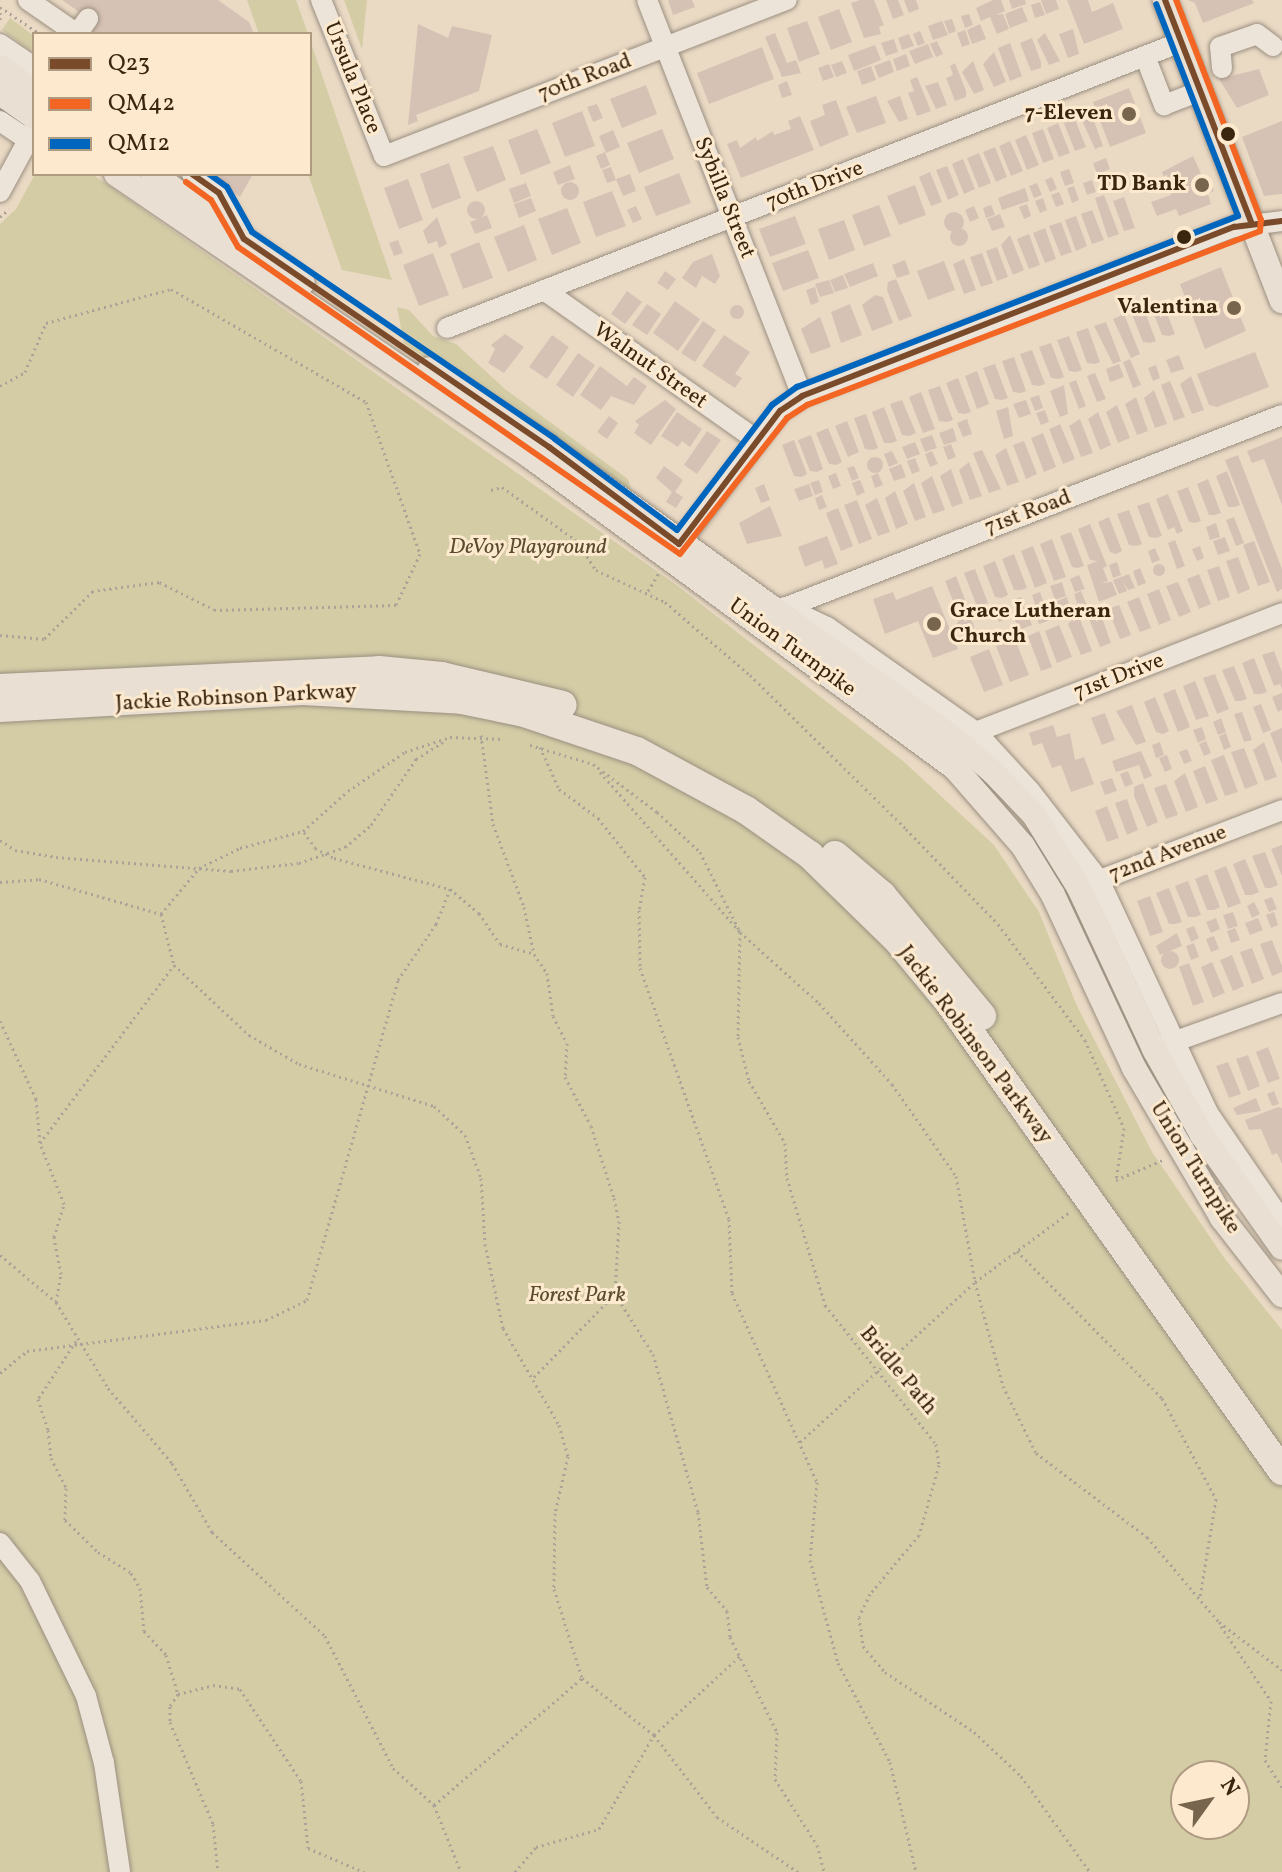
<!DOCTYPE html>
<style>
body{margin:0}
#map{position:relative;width:1282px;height:1872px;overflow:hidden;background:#eadac4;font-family:Vollkorn,serif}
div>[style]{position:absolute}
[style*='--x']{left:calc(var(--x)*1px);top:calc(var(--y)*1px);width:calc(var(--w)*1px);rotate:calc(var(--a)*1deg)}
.green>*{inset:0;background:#d3cca5}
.building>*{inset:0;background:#d6c2b4}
.round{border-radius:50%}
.path>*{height:3px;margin-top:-1.5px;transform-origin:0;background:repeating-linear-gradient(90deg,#aba398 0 2px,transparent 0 6px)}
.roads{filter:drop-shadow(0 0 2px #9b8f80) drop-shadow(0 0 2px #9b8f80)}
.minor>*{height:20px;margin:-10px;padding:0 10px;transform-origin:10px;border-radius:10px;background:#ede4d9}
.major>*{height:24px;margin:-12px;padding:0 12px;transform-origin:12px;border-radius:12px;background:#e9e0d3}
.highway>*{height:28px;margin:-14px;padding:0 14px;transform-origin:14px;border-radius:14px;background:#e9e0d3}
.bus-1>*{height:6px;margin:-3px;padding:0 3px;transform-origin:3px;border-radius:3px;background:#7a4b2a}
.bus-2>*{height:6px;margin:-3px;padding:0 3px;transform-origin:3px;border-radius:3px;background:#f26522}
.bus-3>*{height:6px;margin:-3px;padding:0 3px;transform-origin:3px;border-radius:3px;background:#0065bd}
.dots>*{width:22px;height:22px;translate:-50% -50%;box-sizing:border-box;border:4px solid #fce9ce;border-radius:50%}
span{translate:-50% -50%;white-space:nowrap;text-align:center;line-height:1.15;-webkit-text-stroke:6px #fce9ce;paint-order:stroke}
.street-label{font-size:22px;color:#3a260f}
.poi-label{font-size:22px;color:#3a260f;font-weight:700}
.right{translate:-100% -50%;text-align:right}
.left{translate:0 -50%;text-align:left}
.park-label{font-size:22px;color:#5c4c2e;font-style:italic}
.legend{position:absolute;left:32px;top:32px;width:280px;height:144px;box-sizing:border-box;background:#fce9ce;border:2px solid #ae9b82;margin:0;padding:10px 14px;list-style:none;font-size:24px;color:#3a260f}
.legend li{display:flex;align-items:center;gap:16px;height:40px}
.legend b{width:40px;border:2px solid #ae9b82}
.north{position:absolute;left:1170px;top:1760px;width:80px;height:80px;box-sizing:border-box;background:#fce9ce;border:2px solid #ae9b82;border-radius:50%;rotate:57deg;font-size:22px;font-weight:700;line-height:32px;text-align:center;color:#3a260f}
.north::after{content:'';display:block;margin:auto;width:28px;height:36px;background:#78654e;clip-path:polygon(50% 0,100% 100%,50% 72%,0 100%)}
</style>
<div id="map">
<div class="green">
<i style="clip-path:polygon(247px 0,296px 0,308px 34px,259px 34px)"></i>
<i style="clip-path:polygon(344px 0,367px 0,362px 49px)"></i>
<i style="clip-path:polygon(10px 18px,34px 36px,31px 51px,2px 30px)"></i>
<i style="clip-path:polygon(310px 40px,392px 280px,342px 270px,308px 174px)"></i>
<i style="clip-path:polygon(evenodd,35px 174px,92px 174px,675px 584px,903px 761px,994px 845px,1039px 912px,1077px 1006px,1152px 1152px,1225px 1259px,1282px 1330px,1282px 1872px,0 1872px,0 224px,16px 209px,35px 174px,1186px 1776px,1234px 1776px,1234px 1824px,1186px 1824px,1186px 1776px)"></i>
<i style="clip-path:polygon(397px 307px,409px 310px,433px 336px,456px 344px,505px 389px,628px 479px,632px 494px,404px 344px)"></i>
</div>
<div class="building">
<i style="clip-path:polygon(62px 0,218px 0,249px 22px,254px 34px,83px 34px,92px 21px)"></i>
<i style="clip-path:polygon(668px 0,692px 0,695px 7px,673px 15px)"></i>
<i style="clip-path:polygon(860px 0,874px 0,884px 25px,879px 27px,881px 34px,864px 38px,851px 3px)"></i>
<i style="clip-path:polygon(886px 0,898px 0,904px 15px,893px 19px)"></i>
<i style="clip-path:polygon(904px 0,916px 0,919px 9px,909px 13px)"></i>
<i style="clip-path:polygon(993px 0,1001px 0,1005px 11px,996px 15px,1003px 14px,1009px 29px,997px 34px,990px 17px,981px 21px,976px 8px)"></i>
<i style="clip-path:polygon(1009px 0,1025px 0,1026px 4px,1012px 9px)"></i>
<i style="clip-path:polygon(1041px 0,1056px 0,1059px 9px,1046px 14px)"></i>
<i style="clip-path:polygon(1067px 0,1088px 0,1092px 12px,1113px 3px,1123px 29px,1084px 44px)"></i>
<i style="clip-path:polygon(1188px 0,1252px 0,1254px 3px,1203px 23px,1195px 3px)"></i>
<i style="clip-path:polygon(1040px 2px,1045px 15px,1035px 18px,1031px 5px)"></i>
<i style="clip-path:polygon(1022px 7px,1028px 21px,1010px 28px,1005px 14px)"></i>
<i style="clip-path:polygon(839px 9px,852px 42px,831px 50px,818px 17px)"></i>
<i style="clip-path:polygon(969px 14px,973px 25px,965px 28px,961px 16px)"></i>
<i style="clip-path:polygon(952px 19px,956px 31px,949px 34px,944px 21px)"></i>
<i style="clip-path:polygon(807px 21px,820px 54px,799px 62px,787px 28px)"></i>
<i style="clip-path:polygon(942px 21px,948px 35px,933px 40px,928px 26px)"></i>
<i style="clip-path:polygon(418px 24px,448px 38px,452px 26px,492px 35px,479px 91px,416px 115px,418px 121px,408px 125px)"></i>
<i style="clip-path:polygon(980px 24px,986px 39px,972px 44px,967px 30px)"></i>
<i style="clip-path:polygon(1073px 29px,1079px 54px,1068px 58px,1059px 34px)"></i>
<i style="clip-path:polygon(965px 30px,970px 44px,962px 47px,957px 33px)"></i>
<i style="clip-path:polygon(920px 31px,925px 43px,918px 46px,913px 34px)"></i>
<i style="clip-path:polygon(775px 33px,787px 63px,796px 60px,801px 73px,782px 77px,765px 37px)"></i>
<i style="clip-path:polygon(1045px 33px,1060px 61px,1049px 65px,1037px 40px)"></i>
<i style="clip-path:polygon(909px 34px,914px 46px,902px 50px,898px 38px)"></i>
<i style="clip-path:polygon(1032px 38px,1041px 62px,1041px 68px,1031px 71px,1020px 43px)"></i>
<i style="clip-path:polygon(894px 39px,898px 52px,886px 56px,881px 43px)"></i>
<i style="clip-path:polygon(937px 41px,943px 54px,936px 57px,930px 44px)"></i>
<i style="clip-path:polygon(1010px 43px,1022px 76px,1010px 81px,998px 48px)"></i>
<i style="clip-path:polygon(928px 44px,933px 57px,915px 64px,909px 51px)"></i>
<i style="clip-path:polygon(875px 45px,881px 60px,854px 71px,848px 55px)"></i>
<i style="clip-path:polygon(762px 47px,774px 79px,709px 104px,697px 73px)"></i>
<i style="clip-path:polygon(994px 52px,1006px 82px,994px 87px,983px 64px)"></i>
<i style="clip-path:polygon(906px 54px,910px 66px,897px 71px,893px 59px)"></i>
<i style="clip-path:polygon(890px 60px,894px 72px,879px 78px,874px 66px)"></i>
<i style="clip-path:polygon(842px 61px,847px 73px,836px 77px,831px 65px)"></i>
<i style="clip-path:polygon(973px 61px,984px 90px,974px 94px,962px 72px)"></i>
<i style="clip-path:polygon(955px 63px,966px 91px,966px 97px,955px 101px,946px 78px,953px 75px,950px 66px)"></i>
<i style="clip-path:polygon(829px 64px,834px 77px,823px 81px,818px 68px)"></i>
<i style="clip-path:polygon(871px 66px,876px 80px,862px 85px,857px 71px)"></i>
<i style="clip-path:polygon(1259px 69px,1269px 95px,1237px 108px,1219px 79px)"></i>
<i style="clip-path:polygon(917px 77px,931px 111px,917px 116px,908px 93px,914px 91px,910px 80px)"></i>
<i style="clip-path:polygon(787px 81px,792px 95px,782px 98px,778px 85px)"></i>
<i style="clip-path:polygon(938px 82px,947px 105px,936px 109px,925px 86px)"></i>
<i style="clip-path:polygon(646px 85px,657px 114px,622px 128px,610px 99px)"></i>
<i style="clip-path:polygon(1129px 88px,1146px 133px,1110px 147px,1093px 102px)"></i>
<i style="clip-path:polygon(876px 96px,886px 123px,857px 133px,846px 107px)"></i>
<i style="clip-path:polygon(900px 96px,908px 119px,899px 122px,887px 101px)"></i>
<i style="clip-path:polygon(836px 100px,849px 135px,820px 147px,810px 121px,825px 115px,822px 105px)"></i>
<i style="clip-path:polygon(597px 104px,603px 118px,593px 122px,587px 107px)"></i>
<i style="clip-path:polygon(1090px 110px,1103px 146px,1095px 149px,1079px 114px)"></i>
<i style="clip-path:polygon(582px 111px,595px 146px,565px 157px,552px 123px)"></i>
<i style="clip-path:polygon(800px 116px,814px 150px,741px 178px,727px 144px,737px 140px,740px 148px,756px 137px,757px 141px,773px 131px,774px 135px,791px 129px,788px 121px)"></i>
<i style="clip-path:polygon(1074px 117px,1086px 147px,1075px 151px,1063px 121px)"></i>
<i style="clip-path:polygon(1282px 121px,1282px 194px,1264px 196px,1242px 137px)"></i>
<i style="clip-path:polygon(1058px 123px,1070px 153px,1059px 157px,1047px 128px)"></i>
<i style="clip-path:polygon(537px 129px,551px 163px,521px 175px,508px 140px)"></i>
<i style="clip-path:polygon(662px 129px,674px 159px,639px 173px,627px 143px)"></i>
<i style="clip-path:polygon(1043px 129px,1054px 159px,1043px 163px,1032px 133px)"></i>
<i style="clip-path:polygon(613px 130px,620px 147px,606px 153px,599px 136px)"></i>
<i style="clip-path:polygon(1026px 135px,1039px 165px,1027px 170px,1015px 140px)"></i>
<i style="clip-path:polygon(1010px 141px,1023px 171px,1011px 176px,999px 146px)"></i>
<i style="clip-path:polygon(493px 146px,506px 180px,477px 192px,463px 157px)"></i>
<i style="clip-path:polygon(995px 147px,1007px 177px,996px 182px,983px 152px)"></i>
<i style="clip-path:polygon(605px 152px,610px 165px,601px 169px,596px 156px)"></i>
<i style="clip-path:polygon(979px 153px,991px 183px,979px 188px,967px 158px)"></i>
<i style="clip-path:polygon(1193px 156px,1203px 178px,1209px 176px,1214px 191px,1208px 194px,1211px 204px,1179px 216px,1176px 209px,1157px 216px,1151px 202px,1171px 195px,1162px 172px)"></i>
<i style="clip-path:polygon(1106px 158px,1110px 169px,1097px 174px,1093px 163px)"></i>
<i style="clip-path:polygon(963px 159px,975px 189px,964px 194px,952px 164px)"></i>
<i style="clip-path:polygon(449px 163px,461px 198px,432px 209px,420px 174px)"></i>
<i style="clip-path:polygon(570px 165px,575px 179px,558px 185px,553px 172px)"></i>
<i style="clip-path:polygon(947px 166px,959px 195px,948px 200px,936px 170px)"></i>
<i style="clip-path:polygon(611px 167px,616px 180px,607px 183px,602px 170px)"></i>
<i style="clip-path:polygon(1069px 169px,1074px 183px,1065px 186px,1060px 172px)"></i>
<i style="clip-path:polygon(930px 172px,942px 202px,931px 206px,919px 177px)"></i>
<i style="clip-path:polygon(1111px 172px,1115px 183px,1103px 188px,1099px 176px)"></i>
<i style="clip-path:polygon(679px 173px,691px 203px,656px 216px,644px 187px)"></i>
<i style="clip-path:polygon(208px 174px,253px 174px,240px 197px)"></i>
<i style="clip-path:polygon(630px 174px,636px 191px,623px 196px,616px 179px)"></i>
<i style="clip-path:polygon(1052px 177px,1057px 189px,1050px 192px,1045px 180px)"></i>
<i style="clip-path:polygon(408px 179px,423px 220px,399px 229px,384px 188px)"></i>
<i style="clip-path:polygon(1092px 180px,1096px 192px,1087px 195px,1083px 183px)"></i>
<i class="round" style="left:561px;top:182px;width:18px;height:18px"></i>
<i style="clip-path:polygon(526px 183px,531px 196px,514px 203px,509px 189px)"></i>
<i style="clip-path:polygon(1037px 183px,1042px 195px,1034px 198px,1029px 186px)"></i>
<i style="clip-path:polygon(915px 185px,926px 215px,899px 225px,887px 196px)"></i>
<i style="clip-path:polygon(1074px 186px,1079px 200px,1072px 203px,1067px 188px)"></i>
<i style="clip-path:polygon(1025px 188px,1029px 201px,1002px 210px,998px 198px)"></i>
<i style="clip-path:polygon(612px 191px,626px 226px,596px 237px,583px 202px)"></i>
<i style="clip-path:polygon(1059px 192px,1064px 204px,1056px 207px,1051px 195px)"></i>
<i style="clip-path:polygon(1104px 195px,1119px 234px,1108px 238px,1095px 198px)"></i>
<i style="clip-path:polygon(1124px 197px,1135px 228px,1124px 231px,1113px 201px)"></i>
<i style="clip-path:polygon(531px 198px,536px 211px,519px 218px,514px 204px)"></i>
<i style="clip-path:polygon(1043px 198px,1047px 210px,1040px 213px,1035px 201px)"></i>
<i class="round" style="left:467px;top:201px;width:18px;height:18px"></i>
<i style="clip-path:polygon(1027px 204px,1031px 216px,1024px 219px,1019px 207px)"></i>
<i style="clip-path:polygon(879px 205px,891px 236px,864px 246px,852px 215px)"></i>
<i style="clip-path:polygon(991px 205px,995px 215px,986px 218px,983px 208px)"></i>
<i style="clip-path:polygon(636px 206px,642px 219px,633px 223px,627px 210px)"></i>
<i style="clip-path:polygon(974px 206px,979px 218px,970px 222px,965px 210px)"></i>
<i style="clip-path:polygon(567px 208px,581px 243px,552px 255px,538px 219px)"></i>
<i style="clip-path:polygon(1092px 210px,1104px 240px,1092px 244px,1081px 214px)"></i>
<i class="round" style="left:944px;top:212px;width:20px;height:20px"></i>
<i style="clip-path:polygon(1000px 214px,1005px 227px,992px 231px,987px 219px)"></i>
<i style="clip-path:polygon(487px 215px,492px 228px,475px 234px,470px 222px)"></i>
<i style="clip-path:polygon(795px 216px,806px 244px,770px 257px,759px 229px)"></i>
<i style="clip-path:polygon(1076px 216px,1087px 246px,1076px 251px,1065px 220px)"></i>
<i style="clip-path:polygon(437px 217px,447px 244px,439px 248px,437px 241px,428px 244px,423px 231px)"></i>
<i style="clip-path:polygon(844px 220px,855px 250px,829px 260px,818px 229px)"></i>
<i style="clip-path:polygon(1061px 222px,1072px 252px,1061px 256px,1049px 226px)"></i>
<i style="clip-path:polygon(524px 225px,537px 260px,508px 272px,494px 237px)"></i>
<i style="clip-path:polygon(1045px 228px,1056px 259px,1045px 263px,1033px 233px)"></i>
<i class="round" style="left:950px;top:228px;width:18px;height:18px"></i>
<i style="clip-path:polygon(1029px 234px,1040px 265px,1029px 269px,1017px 239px)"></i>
<i style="clip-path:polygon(1010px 235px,1024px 270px,1013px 275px,1001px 245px)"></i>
<i style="clip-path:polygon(398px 240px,403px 253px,394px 256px,389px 243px)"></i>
<i style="clip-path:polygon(479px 242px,493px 278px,463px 289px,450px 254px)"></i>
<i style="clip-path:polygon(997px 247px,1008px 277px,997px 281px,986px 251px)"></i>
<i style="clip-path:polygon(808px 250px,819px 278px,783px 291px,772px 263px)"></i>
<i style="clip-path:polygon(433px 253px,449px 295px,419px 306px,403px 265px)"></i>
<i style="clip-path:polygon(982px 253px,993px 283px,981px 287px,970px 257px)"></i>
<i style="clip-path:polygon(712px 254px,720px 276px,715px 284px,702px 276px,696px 288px,682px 278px,693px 262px)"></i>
<i style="clip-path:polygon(964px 259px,976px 290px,964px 294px,953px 264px)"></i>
<i style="clip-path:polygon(905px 260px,910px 274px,897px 278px,892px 265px)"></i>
<i style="clip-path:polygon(944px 261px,955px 290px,928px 300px,917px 271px)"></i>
<i style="clip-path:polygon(873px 263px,878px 276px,850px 287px,844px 274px)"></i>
<i style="clip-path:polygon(1221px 267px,1246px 331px,1205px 349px,1180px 284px)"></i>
<i style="clip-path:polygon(665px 271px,676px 279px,668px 290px,657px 283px)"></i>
<i style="clip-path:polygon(843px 275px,848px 288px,835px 292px,830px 280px)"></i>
<i style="clip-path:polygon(896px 279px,912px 316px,899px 321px,887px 290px,888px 282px)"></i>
<i style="clip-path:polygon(829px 280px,834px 293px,820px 297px,815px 284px)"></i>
<i style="clip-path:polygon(815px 287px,819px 302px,811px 305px,806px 290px)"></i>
<i style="clip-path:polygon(627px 291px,642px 302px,625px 324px,611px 314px)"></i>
<i style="clip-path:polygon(875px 295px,883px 297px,893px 323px,872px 331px,862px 305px)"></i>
<i style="clip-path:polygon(1162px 300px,1175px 334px,1169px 336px,1162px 335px,1150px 304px)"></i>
<i style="clip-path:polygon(675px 301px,700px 319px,678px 351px,653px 333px)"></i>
<i style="clip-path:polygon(647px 304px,661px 314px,647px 335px,632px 325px)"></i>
<i style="clip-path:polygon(850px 304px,862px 335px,841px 343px,831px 312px)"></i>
<i class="round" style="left:730px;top:305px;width:14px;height:14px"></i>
<i style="clip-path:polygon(1143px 307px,1156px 341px,1150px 343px,1143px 342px,1131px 312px)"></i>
<i style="clip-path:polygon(1124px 314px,1140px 354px,1131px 358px,1113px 319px)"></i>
<i style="clip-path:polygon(820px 317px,831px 347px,811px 354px,801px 329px)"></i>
<i style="clip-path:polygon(703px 321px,716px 330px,695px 362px,681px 353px)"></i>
<i style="clip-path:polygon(1106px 322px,1121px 361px,1113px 364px,1094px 326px)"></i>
<i style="clip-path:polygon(1088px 328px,1100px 362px,1095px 364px,1087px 363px,1076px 332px)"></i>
<i style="clip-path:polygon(505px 334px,524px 347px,504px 373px,488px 363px,495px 349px,491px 345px)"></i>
<i style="clip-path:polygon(552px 335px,569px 347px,547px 379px,529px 367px)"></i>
<i style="clip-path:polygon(724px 335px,750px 352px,735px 374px,742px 378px,735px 388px,702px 366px)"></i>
<i style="clip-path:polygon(1069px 336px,1082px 370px,1076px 372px,1069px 371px,1057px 340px)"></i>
<i style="clip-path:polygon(1051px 343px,1064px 377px,1058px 379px,1051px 378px,1039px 347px)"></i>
<i style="clip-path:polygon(1032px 350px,1045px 384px,1039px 386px,1032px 385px,1020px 354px)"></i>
<i style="clip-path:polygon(1255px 352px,1269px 387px,1217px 407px,1209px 405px,1197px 374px)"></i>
<i style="clip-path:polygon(578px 353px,595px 365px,573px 397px,556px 385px)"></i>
<i style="clip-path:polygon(1179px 355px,1184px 369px,1171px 373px,1166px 360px)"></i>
<i style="clip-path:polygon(1014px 357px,1026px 391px,1021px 393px,1013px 392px,1002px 361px)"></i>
<i style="clip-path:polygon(1130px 359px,1141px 385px,1133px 388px,1123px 362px)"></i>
<i style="clip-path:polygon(995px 364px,1008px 398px,1002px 400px,995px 399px,983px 368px)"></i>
<i style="clip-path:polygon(1119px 364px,1124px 377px,1110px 382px,1106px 369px)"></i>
<i style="clip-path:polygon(1156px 365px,1160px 378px,1153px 381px,1148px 368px)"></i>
<i style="clip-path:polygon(600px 366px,627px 386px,634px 377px,647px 386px,634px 405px,611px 396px,601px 410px,580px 395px)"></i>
<i style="clip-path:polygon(977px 371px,989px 404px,977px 409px,965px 376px)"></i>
<i style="clip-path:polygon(1095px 373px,1106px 399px,1097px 402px,1087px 376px)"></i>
<i style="clip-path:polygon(1191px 376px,1204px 410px,1192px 414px,1180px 384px)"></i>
<i style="clip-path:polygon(958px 378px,971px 412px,965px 414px,958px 413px,946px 383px)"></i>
<i style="clip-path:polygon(1076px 380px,1086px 406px,1079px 409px,1069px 383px)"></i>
<i style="clip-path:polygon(1170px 381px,1185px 417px,1174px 421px,1161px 385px)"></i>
<i style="clip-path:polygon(1064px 385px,1068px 414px,1060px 417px,1050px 391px)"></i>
<i style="clip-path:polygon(940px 386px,953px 420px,947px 422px,939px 421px,928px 390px)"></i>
<i style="clip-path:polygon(1154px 390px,1167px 424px,1155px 428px,1144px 398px)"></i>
<i style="clip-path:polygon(921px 392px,935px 429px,923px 433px,909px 397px)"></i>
<i style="clip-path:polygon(1039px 395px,1043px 408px,1035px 411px,1030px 398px)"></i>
<i style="clip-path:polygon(1136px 397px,1148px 431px,1137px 435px,1125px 404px)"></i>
<i style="clip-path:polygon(665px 400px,676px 409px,651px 445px,634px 433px,639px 425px,635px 421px)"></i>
<i style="clip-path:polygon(902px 400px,916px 433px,910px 436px,902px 435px,890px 404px)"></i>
<i style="clip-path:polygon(1026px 400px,1031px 414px,1019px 418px,1013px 404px)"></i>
<i style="clip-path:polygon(1117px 405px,1130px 438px,1118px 443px,1106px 412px)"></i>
<i style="clip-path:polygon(884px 407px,897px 441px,891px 443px,884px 443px,872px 412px)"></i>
<i style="clip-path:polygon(1008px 407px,1013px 436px,1004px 439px,996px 411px)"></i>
<i style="clip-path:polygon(1045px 410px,1049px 422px,1041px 425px,1036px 413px)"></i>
<i style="clip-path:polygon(677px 412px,702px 429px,690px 447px,682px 441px,678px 447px,661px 436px)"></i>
<i style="clip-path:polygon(1098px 412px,1111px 445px,1100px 450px,1088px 419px)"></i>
<i style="clip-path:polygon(866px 414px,878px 448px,873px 450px,865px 449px,854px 418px)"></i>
<i style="clip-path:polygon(609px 416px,618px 423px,607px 439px,597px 432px)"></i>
<i style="clip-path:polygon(967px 419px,972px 434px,963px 437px,957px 423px)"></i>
<i style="clip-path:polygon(1080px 419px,1093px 453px,1081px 457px,1069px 426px)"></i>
<i style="clip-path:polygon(847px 421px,859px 452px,848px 457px,835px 426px)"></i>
<i style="clip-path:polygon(1060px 424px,1075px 459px,1063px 464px,1049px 429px)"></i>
<i style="clip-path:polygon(828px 428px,842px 462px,836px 465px,829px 464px,816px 433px)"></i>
<i style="clip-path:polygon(953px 428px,957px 441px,944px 445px,939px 433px)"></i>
<i style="clip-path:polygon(707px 431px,721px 440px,697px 474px,684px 465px)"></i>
<i style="clip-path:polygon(1043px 433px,1056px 467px,1044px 472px,1031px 438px)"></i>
<i style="clip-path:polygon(811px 435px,823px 469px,817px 472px,810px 471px,798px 440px)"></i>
<i style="clip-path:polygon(932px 435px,937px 448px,925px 452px,920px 439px)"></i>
<i style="clip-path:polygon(1282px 437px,1282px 505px,1264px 459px,1252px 463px,1247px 451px)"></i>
<i style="clip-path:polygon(794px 440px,807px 474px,801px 477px,794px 476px,782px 445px)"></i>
<i style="clip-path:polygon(1024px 441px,1037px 474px,1026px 479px,1013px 445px)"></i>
<i style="clip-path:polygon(915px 442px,920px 454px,907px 459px,902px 447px)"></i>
<i style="clip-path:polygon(951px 444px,956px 457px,948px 460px,943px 447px)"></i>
<i style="clip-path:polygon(1006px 448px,1019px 482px,1007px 486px,995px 455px)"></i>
<i style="clip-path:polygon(982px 450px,1001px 489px,989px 493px,973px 453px)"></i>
<i style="clip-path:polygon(892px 451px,898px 463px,889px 467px,884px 454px)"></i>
<i style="clip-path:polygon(932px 451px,938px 464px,930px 467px,925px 454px)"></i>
<i style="clip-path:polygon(1238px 455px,1282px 569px,1282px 589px,1277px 592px,1225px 460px)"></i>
<i class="round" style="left:867px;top:457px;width:16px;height:16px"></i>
<i style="clip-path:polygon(915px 458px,920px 471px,912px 474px,907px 461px)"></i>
<i style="clip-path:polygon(969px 462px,982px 496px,970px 500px,959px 470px)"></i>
<i style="clip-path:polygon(901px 464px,906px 477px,894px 481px,889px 469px)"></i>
<i style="clip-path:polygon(664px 466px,683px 480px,675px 492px,683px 497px,676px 508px,666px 502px,672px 492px,656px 478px)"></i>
<i style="clip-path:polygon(854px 466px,859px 478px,852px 481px,847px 468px)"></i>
<i style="clip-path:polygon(951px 469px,963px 503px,952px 507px,940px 476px)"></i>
<i style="clip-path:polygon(1227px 471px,1240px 505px,1234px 507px,1228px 507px,1216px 476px)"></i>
<i style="clip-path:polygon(836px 473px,841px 486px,833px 489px,828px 476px)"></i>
<i style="clip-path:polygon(878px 473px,883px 485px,875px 488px,871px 476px)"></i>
<i style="clip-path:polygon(932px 476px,945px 510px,933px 514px,921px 483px)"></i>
<i style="clip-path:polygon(1208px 479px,1221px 513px,1215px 515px,1209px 515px,1197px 484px)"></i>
<i style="clip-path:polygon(819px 480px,823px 492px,815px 495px,810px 483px)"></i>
<i style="clip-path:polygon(860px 480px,865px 492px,857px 496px,852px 483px)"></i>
<i style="clip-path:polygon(914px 483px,926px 517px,915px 521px,903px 491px)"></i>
<i style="clip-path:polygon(764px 484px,770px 500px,761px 503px,755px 488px)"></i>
<i style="clip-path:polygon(809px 484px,813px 496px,799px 501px,794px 489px)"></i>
<i style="clip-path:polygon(1188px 487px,1201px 521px,1195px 523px,1189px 522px,1177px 491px)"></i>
<i style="clip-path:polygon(895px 491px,908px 524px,896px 529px,885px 498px)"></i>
<i style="clip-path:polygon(1168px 494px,1183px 531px,1177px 534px,1174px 527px,1168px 530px,1156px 499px)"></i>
<i style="clip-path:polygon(822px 495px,827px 507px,819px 510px,815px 498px)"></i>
<i style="clip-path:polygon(877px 498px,890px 532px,878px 536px,865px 505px)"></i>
<i style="clip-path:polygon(857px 500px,872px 539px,859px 544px,844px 505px)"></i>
<i style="clip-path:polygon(1149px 502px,1162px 536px,1155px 538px,1149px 537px,1137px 506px)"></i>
<i style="clip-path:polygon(770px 506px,782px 536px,747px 544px,739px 523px)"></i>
<i style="clip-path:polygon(838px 508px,853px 546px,841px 551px,826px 513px)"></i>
<i style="clip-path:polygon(1129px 510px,1142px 544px,1136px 546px,1129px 545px,1117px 514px)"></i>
<i style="clip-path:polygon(1109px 517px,1122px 551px,1116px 554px,1110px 552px,1098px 522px)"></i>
<i style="clip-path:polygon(1234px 517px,1244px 543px,1236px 546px,1226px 520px)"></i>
<i style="clip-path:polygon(1216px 523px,1220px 537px,1210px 540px,1206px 527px)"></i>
<i style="clip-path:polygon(1090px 524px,1107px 566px,1103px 568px,1108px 581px,1100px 583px,1112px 582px,1117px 595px,1099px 602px,1087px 565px,1098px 561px,1090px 560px,1078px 529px)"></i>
<i style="clip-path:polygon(1071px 532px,1084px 566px,1078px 568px,1072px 567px,1060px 536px)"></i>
<i style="clip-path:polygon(827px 536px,838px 564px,825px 569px,822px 560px,805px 567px,798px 547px)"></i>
<i style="clip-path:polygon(1225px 537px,1230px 551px,1218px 555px,1213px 541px)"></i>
<i style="clip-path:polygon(1052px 539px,1066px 577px,1054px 581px,1040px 544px)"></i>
<i style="clip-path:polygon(1175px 540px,1185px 566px,1177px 569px,1168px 543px)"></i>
<i style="clip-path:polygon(1254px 541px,1270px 582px,1258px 586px,1243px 545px)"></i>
<i style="clip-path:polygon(1033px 546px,1047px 583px,1035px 588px,1021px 551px)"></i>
<i style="clip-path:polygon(1200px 546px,1204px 558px,1197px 561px,1192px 549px)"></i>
<i style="clip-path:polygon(1155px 548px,1160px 560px,1152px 563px,1148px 551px)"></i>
<i style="clip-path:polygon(1014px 554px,1027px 588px,1021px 590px,1014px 590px,1002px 559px)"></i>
<i style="clip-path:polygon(1238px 557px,1250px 589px,1238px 594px,1226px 561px)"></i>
<i style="clip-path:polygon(995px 561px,1008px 595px,1002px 598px,995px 597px,983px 566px)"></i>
<i style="clip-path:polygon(1117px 562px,1121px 575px,1113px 578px,1109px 565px)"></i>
<i class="round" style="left:1153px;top:564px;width:12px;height:12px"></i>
<i style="clip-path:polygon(1219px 566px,1230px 597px,1218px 601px,1207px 570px)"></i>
<i style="clip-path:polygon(1140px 568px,1146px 583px,1138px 586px,1133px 571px)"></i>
<i style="clip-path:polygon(975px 569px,988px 603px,982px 605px,976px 604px,964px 573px)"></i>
<i style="clip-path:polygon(1129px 574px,1135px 588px,1128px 590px,1123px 581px,1127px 591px,1119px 594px,1113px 580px)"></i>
<i style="clip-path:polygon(1199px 574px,1211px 604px,1199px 609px,1187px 579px)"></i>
<i style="clip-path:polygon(1079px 575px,1085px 589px,1075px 592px,1070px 579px)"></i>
<i style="clip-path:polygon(956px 576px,969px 610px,963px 612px,957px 611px,945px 581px)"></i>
<i style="clip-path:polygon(1062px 582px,1066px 596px,1055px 600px,1050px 586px)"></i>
<i style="clip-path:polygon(1178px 582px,1191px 612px,1179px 617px,1166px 586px)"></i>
<i style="clip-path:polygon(932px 586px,958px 649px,933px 658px,918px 621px,885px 634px,873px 599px,893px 592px,896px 600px)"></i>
<i style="clip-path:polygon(1159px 589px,1171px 620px,1159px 625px,1147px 594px)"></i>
<i style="clip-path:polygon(1081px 591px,1087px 606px,1079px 609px,1074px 594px)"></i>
<i style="clip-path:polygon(1040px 592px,1044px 604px,1036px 607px,1032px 595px)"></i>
<i style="clip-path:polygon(1021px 597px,1026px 612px,1018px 615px,1012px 600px)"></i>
<i style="clip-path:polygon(1067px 597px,1071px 611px,1059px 615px,1054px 602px)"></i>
<i style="clip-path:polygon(1139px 597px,1151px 628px,1140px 632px,1127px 602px)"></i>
<i style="clip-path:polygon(1007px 605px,1012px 617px,999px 622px,994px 610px)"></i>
<i style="clip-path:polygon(1119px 605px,1131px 635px,1120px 639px,1108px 609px)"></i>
<i style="clip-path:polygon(1042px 607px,1048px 621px,1039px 624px,1034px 611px)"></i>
<i style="clip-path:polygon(1100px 612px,1111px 643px,1100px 647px,1088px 616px)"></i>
<i style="clip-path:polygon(1027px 613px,1032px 625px,1019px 630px,1014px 618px)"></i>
<i style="clip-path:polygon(1078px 614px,1092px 651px,1081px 655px,1068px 624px)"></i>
<i class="round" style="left:956px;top:618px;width:18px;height:18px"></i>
<i style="clip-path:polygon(1059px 625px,1072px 657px,1057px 663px,1045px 631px)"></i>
<i style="clip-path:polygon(1039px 631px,1052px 667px,1041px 671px,1028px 636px)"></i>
<i style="clip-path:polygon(1015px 639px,1029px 675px,1010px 682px,996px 646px)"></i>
<i style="clip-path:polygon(989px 649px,1003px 685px,984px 692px,970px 657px)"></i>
<i style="clip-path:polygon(1274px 651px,1282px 672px,1282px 689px,1280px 684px,1274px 686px,1262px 655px)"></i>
<i style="clip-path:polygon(1254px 658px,1267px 692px,1261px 694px,1254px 694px,1242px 663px)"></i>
<i style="clip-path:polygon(1234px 666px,1247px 699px,1241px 701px,1235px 701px,1222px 670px)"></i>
<i style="clip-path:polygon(1215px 674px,1229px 709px,1217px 714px,1203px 678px)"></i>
<i style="clip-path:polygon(1195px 681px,1209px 716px,1196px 720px,1183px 686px)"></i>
<i style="clip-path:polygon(1175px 689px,1190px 727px,1178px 732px,1163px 694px)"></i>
<i style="clip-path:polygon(1282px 693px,1282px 710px,1278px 712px,1272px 697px)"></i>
<i style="clip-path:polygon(1155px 697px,1169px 731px,1163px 734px,1156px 732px,1144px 702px)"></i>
<i style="clip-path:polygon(1261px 704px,1271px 730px,1263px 733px,1253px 707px)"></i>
<i style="clip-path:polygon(1132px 705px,1146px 742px,1136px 745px,1116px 711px)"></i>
<i style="clip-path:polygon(1242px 712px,1252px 740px,1244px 742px,1234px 714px)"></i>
<i style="clip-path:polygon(1105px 713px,1115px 740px,1102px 745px,1091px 718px)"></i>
<i style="clip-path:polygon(1221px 718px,1226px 732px,1218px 735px,1213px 722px)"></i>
<i style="clip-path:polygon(1053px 725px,1057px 737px,1070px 733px,1075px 760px,1084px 757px,1094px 784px,1071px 792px,1061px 765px,1052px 768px,1042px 743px,1033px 746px,1029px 733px)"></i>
<i style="clip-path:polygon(1202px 727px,1206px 739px,1198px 743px,1193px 730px)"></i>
<i style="clip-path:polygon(1282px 728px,1282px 764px,1270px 733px)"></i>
<i style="clip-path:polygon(1226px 733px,1231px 747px,1224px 750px,1219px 736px)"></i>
<i style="clip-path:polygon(1206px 741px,1211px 753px,1204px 756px,1199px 744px)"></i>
<i style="clip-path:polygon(1160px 742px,1164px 755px,1156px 758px,1152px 745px)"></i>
<i style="clip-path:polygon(1264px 742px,1277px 777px,1265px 781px,1253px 750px)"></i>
<i style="clip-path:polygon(1244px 748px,1258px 784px,1245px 789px,1231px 752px)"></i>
<i style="clip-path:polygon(1187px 749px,1192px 761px,1184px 764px,1179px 752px)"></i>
<i style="clip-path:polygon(1141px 751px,1152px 776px,1144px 779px,1139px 765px,1116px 772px,1112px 761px)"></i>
<i style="clip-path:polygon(1167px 755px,1172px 769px,1165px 772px,1159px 758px)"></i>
<i style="clip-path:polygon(1224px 755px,1238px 792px,1225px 796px,1211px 760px)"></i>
<i style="clip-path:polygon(1205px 766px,1218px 800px,1206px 804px,1193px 771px)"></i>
<i style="clip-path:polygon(1128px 771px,1133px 784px,1125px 787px,1120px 774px)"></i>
<i style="clip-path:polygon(1185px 773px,1198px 807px,1186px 812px,1174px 781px)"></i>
<i style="clip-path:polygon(1112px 778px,1117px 791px,1105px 795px,1100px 782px)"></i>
<i style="clip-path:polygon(1143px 783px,1158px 822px,1147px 827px,1134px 796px,1134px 787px)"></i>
<i style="clip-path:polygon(1166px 784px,1178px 815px,1166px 819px,1154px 788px)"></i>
<i style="clip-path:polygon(1127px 799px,1138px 830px,1127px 835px,1115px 803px)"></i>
<i style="clip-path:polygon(1107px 806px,1119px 838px,1107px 842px,1095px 811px)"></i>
<i style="clip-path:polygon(1282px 845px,1282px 876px,1271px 849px)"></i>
<i style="clip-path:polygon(1265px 852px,1278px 885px,1271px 888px,1265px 888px,1252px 856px)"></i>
<i style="clip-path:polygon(1245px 859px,1259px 892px,1252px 895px,1245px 895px,1233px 864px)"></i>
<i style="clip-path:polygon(1226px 866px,1241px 903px,1228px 908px,1214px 871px)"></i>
<i style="clip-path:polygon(1207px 874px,1220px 907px,1214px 910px,1207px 910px,1195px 879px)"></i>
<i style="clip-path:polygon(1188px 881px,1201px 915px,1195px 917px,1188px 917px,1175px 886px)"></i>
<i style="clip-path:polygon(1169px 888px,1182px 922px,1175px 924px,1169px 924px,1156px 893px)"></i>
<i style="clip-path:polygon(1150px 896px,1163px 932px,1150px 936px,1137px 901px)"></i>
<i style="clip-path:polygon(1272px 897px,1277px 909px,1269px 912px,1264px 900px)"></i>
<i style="clip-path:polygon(1254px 902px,1260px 914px,1252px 918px,1247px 906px)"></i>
<i style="clip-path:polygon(1233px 912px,1238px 926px,1228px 929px,1223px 915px)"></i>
<i style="clip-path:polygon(1274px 912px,1278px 925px,1271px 928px,1266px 915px)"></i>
<i style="clip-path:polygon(1216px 918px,1220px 929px,1211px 933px,1206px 922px)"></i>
<i style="clip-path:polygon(1258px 918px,1263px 930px,1250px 935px,1245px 923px)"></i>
<i style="clip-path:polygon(1194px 926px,1199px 938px,1191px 942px,1186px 929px)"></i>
<i style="clip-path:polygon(1235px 928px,1240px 940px,1231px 943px,1227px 931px)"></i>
<i style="clip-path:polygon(1177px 933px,1182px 946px,1160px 955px,1156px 946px)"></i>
<i style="clip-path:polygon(1214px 936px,1219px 949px,1211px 952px,1206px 939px)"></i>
<i style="clip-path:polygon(1272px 940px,1282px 966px,1282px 972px,1272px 976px,1260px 944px)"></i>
<i style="clip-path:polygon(1194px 943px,1199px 957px,1191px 960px,1186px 946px)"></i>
<i style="clip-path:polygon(1252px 948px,1264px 979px,1252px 984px,1240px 952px)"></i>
<i class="round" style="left:1161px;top:951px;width:18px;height:18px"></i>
<i style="clip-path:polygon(1232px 955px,1244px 986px,1233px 991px,1220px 960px)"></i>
<i style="clip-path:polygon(1212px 962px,1225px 993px,1213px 998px,1201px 967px)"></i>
<i style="clip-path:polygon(1189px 963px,1204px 1002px,1193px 1006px,1179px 967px)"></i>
<i style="clip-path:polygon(1268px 1047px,1280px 1079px,1268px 1083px,1256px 1052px)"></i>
<i style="clip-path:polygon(1248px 1055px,1260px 1086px,1248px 1091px,1236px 1059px)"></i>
<i style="clip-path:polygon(1228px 1062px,1241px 1094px,1229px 1098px,1216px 1066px)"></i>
<i style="clip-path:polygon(1274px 1091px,1279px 1104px,1272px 1106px,1267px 1094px)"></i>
<i style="clip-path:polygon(1256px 1098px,1261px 1111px,1237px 1115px,1233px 1108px)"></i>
<i style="clip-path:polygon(1278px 1107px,1282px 1108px,1282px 1164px,1277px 1153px,1272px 1155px,1261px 1129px,1249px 1130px,1245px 1120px)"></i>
</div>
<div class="path">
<i style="--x:0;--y:7;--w:48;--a:34"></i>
<i style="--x:0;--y:20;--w:12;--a:-90"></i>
<i style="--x:0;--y:217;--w:12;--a:-42"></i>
<i style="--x:0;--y:386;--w:29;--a:-29"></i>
<i style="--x:25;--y:372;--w:53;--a:-66.8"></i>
<i style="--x:46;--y:323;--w:130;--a:-15.2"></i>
<i style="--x:171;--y:289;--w:225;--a:30.1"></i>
<i style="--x:366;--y:402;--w:161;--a:70.4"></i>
<i style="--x:420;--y:554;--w:56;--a:115.2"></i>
<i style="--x:396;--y:605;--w:181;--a:178.4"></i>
<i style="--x:215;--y:610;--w:63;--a:-153.4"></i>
<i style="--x:159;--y:582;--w:67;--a:172.2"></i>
<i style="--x:93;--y:591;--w:69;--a:135.6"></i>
<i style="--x:44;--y:639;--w:44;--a:-174.8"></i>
<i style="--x:491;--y:490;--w:11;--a:-15"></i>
<i style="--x:502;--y:487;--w:92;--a:35.8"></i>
<i style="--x:577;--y:541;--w:35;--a:57"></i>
<i style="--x:596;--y:570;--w:76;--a:24.9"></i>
<i style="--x:665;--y:602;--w:112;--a:40.7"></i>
<i style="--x:750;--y:675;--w:219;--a:44.6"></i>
<i style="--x:906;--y:829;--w:132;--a:45.9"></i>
<i style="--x:998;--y:924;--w:145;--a:53.1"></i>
<i style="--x:1085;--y:1040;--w:96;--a:66.1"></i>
<i style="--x:1124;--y:1128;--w:53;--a:98.7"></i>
<i style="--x:1116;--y:1180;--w:51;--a:-23.1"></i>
<i style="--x:648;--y:591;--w:21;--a:-59"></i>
<i style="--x:481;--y:735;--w:90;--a:82.3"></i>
<i style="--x:493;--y:824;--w:89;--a:69.5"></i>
<i style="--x:524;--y:907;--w:48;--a:78"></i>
<i style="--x:534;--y:954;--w:23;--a:56"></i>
<i style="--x:547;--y:973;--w:43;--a:82.1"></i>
<i style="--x:553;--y:1016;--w:30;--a:63"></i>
<i style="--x:567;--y:1043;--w:34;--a:93"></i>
<i style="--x:565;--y:1077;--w:55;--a:62"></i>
<i style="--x:591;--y:1126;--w:76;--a:72.3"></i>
<i style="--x:614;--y:1198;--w:24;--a:78"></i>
<i style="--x:619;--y:1221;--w:73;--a:93.1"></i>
<i style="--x:615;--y:1294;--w:71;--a:57.7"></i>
<i style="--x:653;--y:1354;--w:164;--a:74.1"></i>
<i style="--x:698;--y:1512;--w:76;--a:83.2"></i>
<i style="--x:707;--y:1587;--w:31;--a:50"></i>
<i style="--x:727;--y:1611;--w:26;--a:83"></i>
<i style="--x:730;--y:1637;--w:106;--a:63.7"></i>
<i style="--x:777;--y:1732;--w:47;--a:92.4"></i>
<i style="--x:775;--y:1779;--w:78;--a:57.5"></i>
<i style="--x:817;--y:1845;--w:28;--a:75"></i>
<i style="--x:530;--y:745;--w:66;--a:16.8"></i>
<i style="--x:593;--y:764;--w:80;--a:36.9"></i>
<i style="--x:657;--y:812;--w:59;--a:42.9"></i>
<i style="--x:700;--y:852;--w:89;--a:63.4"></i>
<i style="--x:740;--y:932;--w:105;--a:91.1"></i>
<i style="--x:738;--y:1037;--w:45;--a:76"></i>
<i style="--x:749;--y:1081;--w:72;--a:59.9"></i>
<i style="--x:785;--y:1143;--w:35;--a:87"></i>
<i style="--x:787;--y:1178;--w:133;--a:73.3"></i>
<i style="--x:825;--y:1305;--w:178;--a:51.4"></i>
<i style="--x:936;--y:1444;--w:21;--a:82"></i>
<i style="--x:939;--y:1465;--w:73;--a:105.9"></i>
<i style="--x:919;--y:1535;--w:77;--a:129.7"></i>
<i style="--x:870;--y:1594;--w:25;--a:116"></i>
<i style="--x:859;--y:1617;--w:29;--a:82"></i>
<i style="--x:863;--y:1646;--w:34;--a:50"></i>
<i style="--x:885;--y:1672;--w:107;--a:34"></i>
<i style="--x:974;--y:1732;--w:64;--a:43.1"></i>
<i style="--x:1021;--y:1776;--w:118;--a:54.3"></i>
<i style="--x:540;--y:747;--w:46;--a:65.7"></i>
<i style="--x:559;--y:789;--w:49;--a:36.6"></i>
<i style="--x:598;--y:818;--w:75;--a:51.5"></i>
<i style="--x:645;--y:877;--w:34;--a:100"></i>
<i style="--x:639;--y:910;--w:58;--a:89"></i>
<i style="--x:640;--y:968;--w:266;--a:70.5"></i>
<i style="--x:729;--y:1219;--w:74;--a:87.7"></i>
<i style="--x:732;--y:1293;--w:207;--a:65.8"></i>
<i style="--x:817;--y:1482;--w:78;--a:95.1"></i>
<i style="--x:810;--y:1560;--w:107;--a:74.8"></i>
<i style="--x:838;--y:1663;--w:112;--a:62.3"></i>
<i style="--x:890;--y:1762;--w:113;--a:76.7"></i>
<i style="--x:600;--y:772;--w:213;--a:48.8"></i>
<i style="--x:740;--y:932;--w:106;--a:41.9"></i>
<i style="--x:819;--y:1003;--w:109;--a:48"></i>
<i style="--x:892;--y:1084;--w:112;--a:55.2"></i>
<i style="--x:956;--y:1176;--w:108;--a:79.8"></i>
<i style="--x:975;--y:1282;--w:108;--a:74.9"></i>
<i style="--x:1003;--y:1386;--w:75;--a:63.8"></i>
<i style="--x:1036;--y:1453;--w:139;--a:37.1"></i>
<i style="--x:1147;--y:1537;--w:111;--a:49.7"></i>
<i style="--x:1219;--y:1622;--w:79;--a:37.3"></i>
<i style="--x:304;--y:832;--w:19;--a:55"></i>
<i style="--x:315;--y:848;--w:21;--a:28"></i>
<i style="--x:334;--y:858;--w:120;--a:15"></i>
<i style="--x:450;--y:889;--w:38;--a:40"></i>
<i style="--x:479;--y:913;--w:37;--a:56"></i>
<i style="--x:500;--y:944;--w:35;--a:16"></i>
<i style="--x:0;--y:840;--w:18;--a:34"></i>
<i style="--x:15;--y:850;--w:42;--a:9.7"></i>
<i style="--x:56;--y:857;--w:176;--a:4.6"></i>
<i style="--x:231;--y:871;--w:68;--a:-6.7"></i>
<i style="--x:299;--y:863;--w:49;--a:-19.2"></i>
<i style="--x:345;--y:847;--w:34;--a:-40"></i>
<i style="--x:371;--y:825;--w:80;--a:-55.7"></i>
<i style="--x:416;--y:759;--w:32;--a:-32"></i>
<i style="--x:0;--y:882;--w:39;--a:-4"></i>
<i style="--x:39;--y:879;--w:127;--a:16"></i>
<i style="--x:161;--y:914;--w:60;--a:-50.4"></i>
<i style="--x:199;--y:868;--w:46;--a:-26"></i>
<i style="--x:240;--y:848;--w:65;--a:-15.1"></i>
<i style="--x:303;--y:831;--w:60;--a:-41.6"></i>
<i style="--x:348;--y:791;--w:69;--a:-34.4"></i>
<i style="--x:405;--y:752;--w:47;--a:-18.4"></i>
<i style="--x:450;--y:737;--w:53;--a:2.2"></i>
<i style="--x:161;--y:914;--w:53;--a:75.7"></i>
<i style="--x:174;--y:965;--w:103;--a:43"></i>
<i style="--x:249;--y:1035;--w:58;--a:30.1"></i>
<i style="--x:299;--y:1064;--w:141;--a:17.3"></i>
<i style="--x:434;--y:1106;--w:42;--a:43.1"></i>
<i style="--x:465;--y:1135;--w:46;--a:69.6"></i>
<i style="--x:481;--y:1178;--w:66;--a:86.5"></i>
<i style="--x:485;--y:1244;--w:86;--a:77.9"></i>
<i style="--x:503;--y:1328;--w:112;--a:60"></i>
<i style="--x:559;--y:1425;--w:32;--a:74"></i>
<i style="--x:568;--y:1456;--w:58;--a:102.8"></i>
<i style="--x:555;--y:1513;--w:76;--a:90.8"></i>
<i style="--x:554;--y:1589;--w:93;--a:72.5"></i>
<i style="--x:0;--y:1021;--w:86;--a:65.2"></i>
<i style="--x:36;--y:1099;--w:44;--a:84.8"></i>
<i style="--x:1017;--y:1251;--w:206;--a:45.4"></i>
<i style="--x:1162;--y:1398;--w:115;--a:61.9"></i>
<i style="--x:1216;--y:1499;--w:99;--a:99.3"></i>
<i style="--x:0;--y:1255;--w:73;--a:40"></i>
<i style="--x:56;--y:1302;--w:100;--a:58.8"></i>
<i style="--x:108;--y:1388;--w:99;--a:49.5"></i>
<i style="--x:172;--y:1463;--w:80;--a:59.9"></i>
<i style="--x:212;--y:1532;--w:154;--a:42.6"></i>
<i style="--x:325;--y:1636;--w:148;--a:62.7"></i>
<i style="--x:393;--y:1768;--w:55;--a:42.1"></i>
<i style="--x:434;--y:1805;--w:72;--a:68.1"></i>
<i style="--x:56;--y:1302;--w:28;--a:-80"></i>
<i style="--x:61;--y:1274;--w:38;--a:-101"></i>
<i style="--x:54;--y:1237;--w:34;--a:-73"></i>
<i style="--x:64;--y:1204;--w:66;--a:-111.5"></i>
<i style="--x:40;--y:1143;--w:223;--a:-53"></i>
<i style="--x:76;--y:1341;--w:69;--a:123.2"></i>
<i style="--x:38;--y:1399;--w:33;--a:72"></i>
<i style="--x:48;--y:1430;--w:28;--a:84"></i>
<i style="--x:51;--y:1458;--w:34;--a:63"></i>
<i style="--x:66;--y:1488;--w:32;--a:92"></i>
<i style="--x:65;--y:1520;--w:46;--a:44.1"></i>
<i style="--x:98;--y:1552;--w:39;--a:32"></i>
<i style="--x:131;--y:1573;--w:17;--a:59"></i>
<i style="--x:140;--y:1588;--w:43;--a:84.7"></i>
<i style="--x:144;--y:1631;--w:33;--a:47"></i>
<i style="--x:166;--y:1655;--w:41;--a:72.9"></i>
<i style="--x:0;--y:1373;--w:35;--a:-39"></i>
<i style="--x:27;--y:1351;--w:241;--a:-7.4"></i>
<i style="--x:266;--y:1320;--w:46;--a:-26"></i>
<i style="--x:307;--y:1300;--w:333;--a:-74.1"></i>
<i style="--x:398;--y:980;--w:68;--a:-55.8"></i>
<i style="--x:436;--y:924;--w:38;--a:-68"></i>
<i style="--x:534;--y:1377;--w:116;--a:-45.7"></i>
<i style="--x:800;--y:1442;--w:237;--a:-42.4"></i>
<i style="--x:975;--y:1282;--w:119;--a:-36.5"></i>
<i style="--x:1221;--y:1626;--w:90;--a:56.3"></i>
<i style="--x:1271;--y:1701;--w:59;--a:95.8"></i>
<i style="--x:1265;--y:1760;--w:32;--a:58"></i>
<i style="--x:178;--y:1694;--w:36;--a:-14"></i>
<i style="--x:213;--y:1685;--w:27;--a:8"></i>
<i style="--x:240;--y:1689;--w:110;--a:56.5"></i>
<i style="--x:301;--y:1781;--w:67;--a:84"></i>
<i style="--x:308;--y:1848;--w:61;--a:23.2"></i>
<i style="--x:178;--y:1694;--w:14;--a:124"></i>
<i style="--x:170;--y:1706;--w:16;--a:90"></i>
<i style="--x:170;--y:1722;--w:111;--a:67.1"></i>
<i style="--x:213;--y:1824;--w:48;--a:84.1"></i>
<i style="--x:434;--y:1805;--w:195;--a:-40.6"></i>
<i style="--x:582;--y:1678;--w:92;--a:38.4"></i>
<i style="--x:654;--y:1735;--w:103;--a:52.5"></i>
<i style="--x:717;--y:1817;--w:98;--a:34.2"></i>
<i style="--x:515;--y:1872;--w:33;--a:-50"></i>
<i style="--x:536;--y:1847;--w:66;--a:-15.9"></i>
<i style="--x:599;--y:1829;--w:109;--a:-59.7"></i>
<i style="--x:654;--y:1735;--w:120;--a:-42.6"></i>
</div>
<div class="roads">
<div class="minor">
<i style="--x:28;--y:0;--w:51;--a:34.6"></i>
<i style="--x:321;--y:0;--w:168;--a:68"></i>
<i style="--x:384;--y:156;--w:432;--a:-21.2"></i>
<i style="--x:647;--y:0;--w:425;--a:68.6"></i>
<i style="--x:77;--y:34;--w:19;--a:-54"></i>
<i style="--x:0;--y:44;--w:41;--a:34.1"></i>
<i style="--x:1145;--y:56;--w:53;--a:68.8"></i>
<i style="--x:1164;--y:105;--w:39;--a:-21"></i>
<i style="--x:1222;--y:68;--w:21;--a:-95"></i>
<i style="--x:1220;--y:47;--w:39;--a:-19"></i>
<i style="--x:1257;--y:34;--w:20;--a:37"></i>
<i style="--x:0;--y:121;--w:32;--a:34"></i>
<i style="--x:192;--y:174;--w:33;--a:35"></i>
<i style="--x:219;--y:193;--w:52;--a:61.5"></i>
<i style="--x:0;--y:192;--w:72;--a:-61.6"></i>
<i style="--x:544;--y:290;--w:261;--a:35.2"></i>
<i style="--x:447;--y:328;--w:788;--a:-21.29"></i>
<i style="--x:673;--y:552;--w:177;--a:-52.8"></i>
<i style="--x:780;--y:411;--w:27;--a:-34"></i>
<i style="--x:802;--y:396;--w:464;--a:-21.4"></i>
<i style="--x:1234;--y:227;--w:48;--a:-7.1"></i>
<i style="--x:785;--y:607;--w:47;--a:25.5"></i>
<i style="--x:827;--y:627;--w:182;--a:35.2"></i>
<i style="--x:976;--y:732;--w:80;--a:47.5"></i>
<i style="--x:1030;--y:791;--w:113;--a:52.2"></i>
<i style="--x:1099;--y:880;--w:257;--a:64.9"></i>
<i style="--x:1208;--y:1113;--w:131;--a:55.6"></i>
<i style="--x:779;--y:610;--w:539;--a:-21.19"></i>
<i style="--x:968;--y:735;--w:337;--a:-21.2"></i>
<i style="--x:1087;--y:885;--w:209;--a:-21"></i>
<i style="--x:1162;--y:1046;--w:127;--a:-19.7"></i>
<i style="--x:0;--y:1543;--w:48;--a:51.7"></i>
<i style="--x:30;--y:1581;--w:128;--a:64"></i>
<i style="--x:86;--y:1696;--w:69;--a:75"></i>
<i style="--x:104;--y:1763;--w:110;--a:81.6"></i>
</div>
<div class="major">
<i style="--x:1165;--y:0;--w:323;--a:68.8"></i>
<i style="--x:0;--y:67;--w:42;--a:36.3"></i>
<i style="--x:0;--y:93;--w:42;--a:35.2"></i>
<i style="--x:116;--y:174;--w:502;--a:34.29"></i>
<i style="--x:531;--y:457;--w:526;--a:36.26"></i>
<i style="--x:955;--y:768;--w:103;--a:48.9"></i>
<i style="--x:1023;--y:846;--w:57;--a:58.5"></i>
<i style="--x:1053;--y:895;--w:191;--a:64.9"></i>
<i style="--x:1134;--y:1068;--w:174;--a:59.6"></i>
<i style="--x:1222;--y:1218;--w:98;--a:52.1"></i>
<i style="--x:153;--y:174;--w:185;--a:36"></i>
<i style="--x:430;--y:369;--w:142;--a:33.2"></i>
<i style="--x:549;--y:447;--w:501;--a:35.75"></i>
<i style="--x:956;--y:740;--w:50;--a:41"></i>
<i style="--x:994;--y:773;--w:58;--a:46.4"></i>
<i style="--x:1034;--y:815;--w:86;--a:58.3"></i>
<i style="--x:1079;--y:888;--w:178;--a:65"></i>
<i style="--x:1154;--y:1049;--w:98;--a:60.8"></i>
<i style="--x:1202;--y:1135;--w:138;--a:54.7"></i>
</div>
<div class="highway">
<i style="--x:0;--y:688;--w:379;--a:-2.7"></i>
<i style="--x:379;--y:670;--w:63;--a:5.4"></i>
<i style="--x:442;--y:676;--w:124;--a:13.5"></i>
<i style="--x:0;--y:708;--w:303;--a:-3.2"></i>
<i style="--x:303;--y:691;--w:159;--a:3.2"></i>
<i style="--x:462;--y:700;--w:63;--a:11.8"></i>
<i style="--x:524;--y:713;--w:119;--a:18.6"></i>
<i style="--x:637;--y:751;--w:124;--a:28.4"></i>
<i style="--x:746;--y:810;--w:78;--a:35.1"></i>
<i style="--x:810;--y:855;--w:124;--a:44.3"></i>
<i style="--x:899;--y:942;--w:75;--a:50.4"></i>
<i style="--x:947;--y:1000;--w:578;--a:54.58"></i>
<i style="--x:835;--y:855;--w:62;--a:40.4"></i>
<i style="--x:882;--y:895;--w:157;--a:50.4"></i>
</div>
</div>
<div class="bus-1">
<i style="--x:1165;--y:0;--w:240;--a:68.8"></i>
<i style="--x:192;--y:174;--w:33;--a:35"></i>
<i style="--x:219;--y:193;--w:52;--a:61.5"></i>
<i style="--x:244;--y:239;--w:369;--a:34.3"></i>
<i style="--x:549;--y:447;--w:162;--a:36.7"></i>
<i style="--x:679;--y:544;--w:167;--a:-52.8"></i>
<i style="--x:780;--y:411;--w:27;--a:-34"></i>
<i style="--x:802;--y:396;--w:464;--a:-21.4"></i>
<i style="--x:1234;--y:227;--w:48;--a:-7.1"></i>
</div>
<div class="bus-2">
<i style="--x:186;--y:182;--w:31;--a:36"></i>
<i style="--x:211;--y:200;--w:54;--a:60.1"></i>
<i style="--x:238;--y:247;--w:538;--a:34.78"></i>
<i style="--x:680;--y:554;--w:173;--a:-51.8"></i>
<i style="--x:787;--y:418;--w:24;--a:-33"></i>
<i style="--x:807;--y:405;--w:485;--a:-21"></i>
<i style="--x:1260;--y:231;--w:11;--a:-85"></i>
<i style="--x:1261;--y:220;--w:236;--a:-111.1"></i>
</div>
<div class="bus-3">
<i style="--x:209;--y:174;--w:22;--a:36"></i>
<i style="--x:227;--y:187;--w:51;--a:60.9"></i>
<i style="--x:252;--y:232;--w:367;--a:34.3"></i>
<i style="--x:555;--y:439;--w:152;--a:36.7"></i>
<i style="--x:677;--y:530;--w:157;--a:-52.8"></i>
<i style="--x:772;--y:405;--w:31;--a:-36"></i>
<i style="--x:797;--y:387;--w:473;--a:-21.2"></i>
<i style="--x:1238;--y:216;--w:227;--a:-111.1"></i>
</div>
<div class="dots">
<i style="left:1129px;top:114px;background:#78654e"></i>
<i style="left:1228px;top:134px;background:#3a260f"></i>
<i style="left:1202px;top:185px;background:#78654e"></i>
<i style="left:1184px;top:237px;background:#3a260f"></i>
<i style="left:1234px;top:308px;background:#78654e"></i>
<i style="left:934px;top:624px;background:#78654e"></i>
</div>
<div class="street-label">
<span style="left:352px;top:78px;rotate:68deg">Ursula Place</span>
<span style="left:585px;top:78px;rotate:-21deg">70th Road</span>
<span style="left:815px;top:186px;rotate:-21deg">70th Drive</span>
<span style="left:724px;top:198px;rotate:68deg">Sybilla Street</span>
<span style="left:650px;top:366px;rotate:35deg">Walnut Street</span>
<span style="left:1028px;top:513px;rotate:-21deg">71st Road</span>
<span style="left:792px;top:648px;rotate:36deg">Union Turnpike</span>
<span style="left:1119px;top:677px;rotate:-21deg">71st Drive</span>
<span style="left:236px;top:698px;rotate:-3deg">Jackie Robinson Parkway</span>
<span style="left:1168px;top:854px;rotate:-21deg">72nd Avenue</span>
<span style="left:975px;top:1045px;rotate:53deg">Jackie Robinson Parkway</span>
<span style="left:1195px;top:1168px;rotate:58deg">Union Turnpike</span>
<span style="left:898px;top:1371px;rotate:50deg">Bridle Path</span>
</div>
<div class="poi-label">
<span class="right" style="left:1113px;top:114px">7-Eleven</span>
<span class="right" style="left:1186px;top:185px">TD Bank</span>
<span class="right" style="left:1218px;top:308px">Valentina</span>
<span class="left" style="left:950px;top:624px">Grace Lutheran<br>Church</span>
</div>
<div class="park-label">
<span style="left:528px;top:548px">DeVoy Playground</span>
<span style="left:577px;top:1296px">Forest Park</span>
</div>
<ul class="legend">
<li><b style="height:10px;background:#7a4b2a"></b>Q23</li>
<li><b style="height:10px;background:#f26522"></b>QM42</li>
<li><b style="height:10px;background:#0065bd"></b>QM12</li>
</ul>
<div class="north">N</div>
</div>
